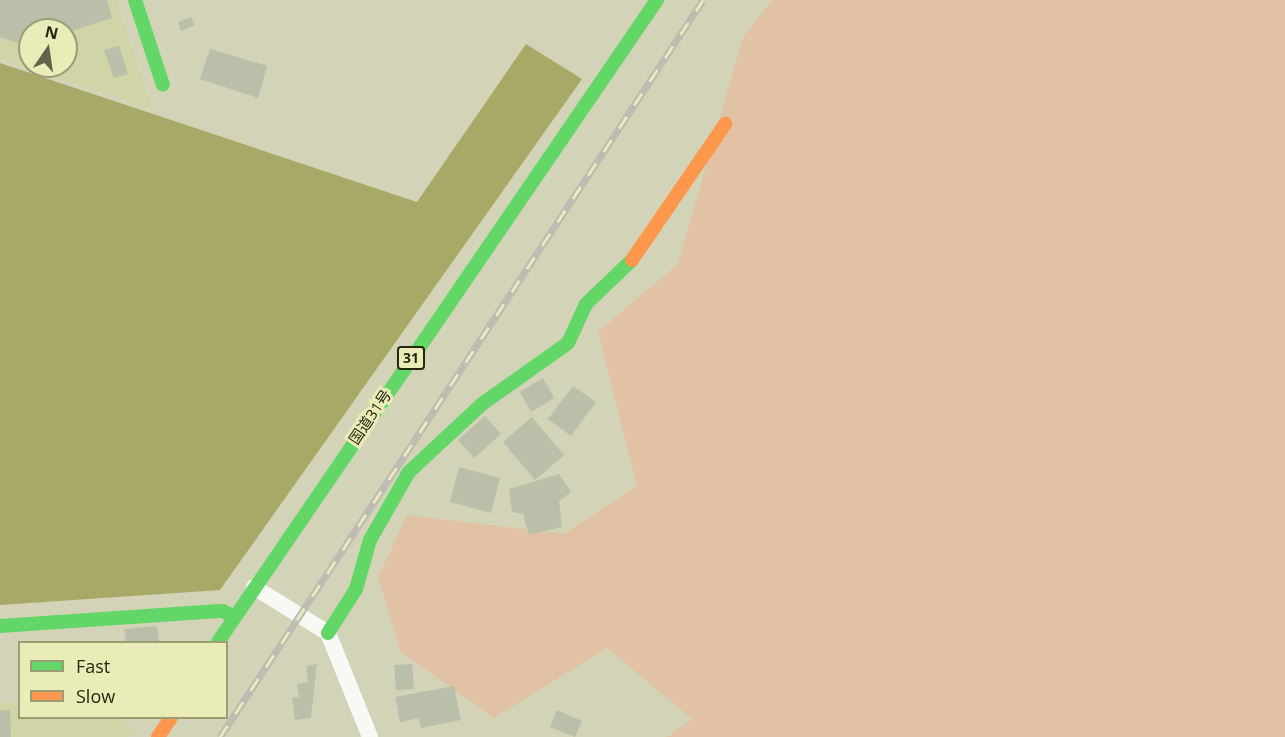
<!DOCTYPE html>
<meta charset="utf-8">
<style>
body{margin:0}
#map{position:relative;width:1285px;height:737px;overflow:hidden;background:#d2d3b7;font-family:"Open Sans","Noto Sans JP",sans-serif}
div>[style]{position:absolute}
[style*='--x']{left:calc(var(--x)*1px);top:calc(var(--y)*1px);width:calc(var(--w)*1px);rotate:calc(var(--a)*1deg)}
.built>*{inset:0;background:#d1d4a6}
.green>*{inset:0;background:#e2c2a4}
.water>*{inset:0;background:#a8a966}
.building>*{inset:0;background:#babfa9}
.street>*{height:16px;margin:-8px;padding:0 8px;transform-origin:8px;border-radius:8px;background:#f8f8f4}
.fast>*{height:14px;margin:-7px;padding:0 7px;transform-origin:7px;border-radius:7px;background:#63d668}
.slow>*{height:14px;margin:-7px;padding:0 7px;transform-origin:7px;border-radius:7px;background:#ff974d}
.rail>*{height:7px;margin-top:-3.5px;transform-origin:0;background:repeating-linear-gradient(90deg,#eaecb8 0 14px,#bbbbb4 0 28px);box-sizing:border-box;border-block:2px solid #bbbbb4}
span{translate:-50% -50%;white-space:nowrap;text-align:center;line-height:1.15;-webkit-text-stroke:6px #eaecb8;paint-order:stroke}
.shield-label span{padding:2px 4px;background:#eaecb8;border:2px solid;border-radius:4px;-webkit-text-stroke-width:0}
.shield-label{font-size:14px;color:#252612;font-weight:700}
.street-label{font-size:15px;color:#252612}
.legend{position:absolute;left:18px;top:641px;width:210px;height:78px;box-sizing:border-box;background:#eaecb8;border:2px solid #9b9d76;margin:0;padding:8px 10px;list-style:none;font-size:18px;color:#252612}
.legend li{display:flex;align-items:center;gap:12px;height:30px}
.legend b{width:30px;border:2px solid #9b9d76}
.north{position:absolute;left:18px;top:18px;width:60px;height:60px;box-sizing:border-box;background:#eaecb8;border:2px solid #9b9d76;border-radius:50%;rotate:13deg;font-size:16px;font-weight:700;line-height:24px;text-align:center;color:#252612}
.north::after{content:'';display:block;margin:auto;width:21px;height:27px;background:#62634c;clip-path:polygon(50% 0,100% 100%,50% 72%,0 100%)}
</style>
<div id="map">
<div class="built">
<i style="clip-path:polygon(evenodd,0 0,116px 0,152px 109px,0 59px,0 0,30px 30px,66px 30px,66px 66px,30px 66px,30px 30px)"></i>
<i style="clip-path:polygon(19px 702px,20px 718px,120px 718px,134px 728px,128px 737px,0 737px,0 703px)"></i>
</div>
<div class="green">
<i style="clip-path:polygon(772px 0,1285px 0,1285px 737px,667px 737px,692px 719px,607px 648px,494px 718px,401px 652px,378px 578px,407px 515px,564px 534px,637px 486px,598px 332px,678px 264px,743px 37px)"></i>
</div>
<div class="water">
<i style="clip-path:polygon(526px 44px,582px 79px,220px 590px,0 605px,0 63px,417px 202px)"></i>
</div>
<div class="building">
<i style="clip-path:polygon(0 0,107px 0,112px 18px,66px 33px,30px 30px,25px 46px,0 37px)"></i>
<i style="clip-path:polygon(191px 17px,195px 25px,181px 31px,178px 22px)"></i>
<i style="clip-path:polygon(119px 46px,128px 74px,114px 78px,104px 50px)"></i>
<i style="clip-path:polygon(210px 49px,267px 66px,258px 98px,200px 79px)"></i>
<i style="clip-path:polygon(543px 378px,554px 398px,531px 412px,520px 392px)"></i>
<i style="clip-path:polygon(573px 386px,596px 402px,571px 436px,548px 419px)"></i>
<i style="clip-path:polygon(485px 416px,501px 434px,474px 458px,458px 440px)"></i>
<i style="clip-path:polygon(532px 417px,564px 455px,535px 480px,503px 442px)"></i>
<i style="clip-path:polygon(459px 467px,500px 478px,491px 513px,450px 502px)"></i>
<i style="clip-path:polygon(559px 474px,571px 492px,559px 501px,562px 527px,529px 535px,523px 514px,512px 512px,509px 489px)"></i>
<i style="clip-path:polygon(157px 626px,159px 642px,126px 642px,124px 629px)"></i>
<i style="clip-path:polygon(317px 664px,311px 718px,295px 720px,292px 698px,299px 697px,297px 684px,308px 682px,306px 666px)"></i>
<i style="clip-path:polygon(412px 664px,414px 689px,396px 690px,394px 665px)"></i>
<i style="clip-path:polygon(454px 686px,461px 720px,421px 728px,419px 718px,400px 722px,395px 697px)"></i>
<i style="clip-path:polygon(10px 710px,11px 737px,0 737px,0 711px)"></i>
<i style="clip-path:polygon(557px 710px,582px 721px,575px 737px,550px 727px)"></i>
</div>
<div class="street">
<i style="--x:254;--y:587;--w:87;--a:31.9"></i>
<i style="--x:328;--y:633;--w:112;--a:68"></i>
</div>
<div class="fast">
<i style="--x:135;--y:0;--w:89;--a:71.8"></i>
<i style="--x:0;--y:626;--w:223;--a:-3.9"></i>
<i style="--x:222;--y:611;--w:13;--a:23"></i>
<i style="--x:328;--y:633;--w:52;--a:-57.5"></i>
<i style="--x:356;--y:589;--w:51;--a:-74.1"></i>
<i style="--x:370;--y:540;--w:78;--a:-60.2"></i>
<i style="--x:409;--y:472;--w:100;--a:-43"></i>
<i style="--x:482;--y:404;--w:105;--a:-35.3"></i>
<i style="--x:568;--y:343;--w:43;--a:-65.2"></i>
<i style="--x:586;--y:304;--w:64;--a:-43.7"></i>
<i style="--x:218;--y:642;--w:778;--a:-55.64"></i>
</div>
<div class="slow">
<i style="--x:632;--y:260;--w:165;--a:-55.6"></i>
<i style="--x:158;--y:737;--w:23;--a:-56"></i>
</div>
<div class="rail">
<i style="--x:220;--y:737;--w:881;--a:-56.76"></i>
</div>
<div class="shield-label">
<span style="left:411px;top:358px">31</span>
</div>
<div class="street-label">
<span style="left:370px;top:417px;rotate:-56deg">国道31号</span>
</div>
<ul class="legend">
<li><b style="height:8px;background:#63d668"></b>Fast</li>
<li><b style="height:8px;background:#ff974d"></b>Slow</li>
</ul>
<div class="north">N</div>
</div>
